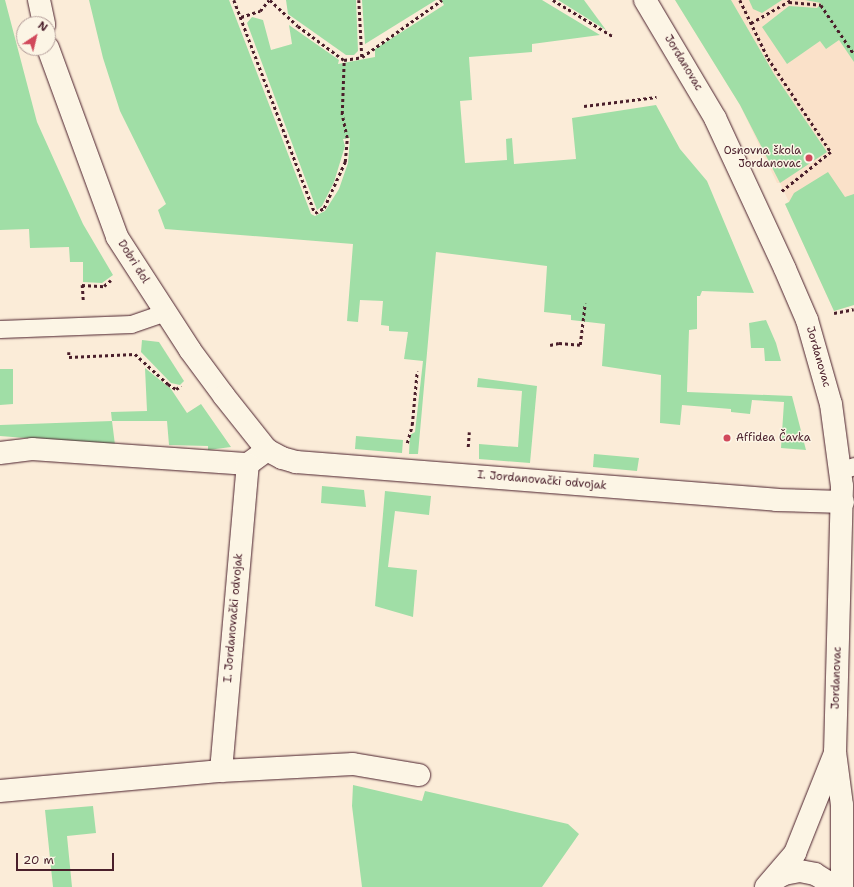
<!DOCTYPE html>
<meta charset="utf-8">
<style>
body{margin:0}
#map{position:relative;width:854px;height:887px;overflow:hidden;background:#fbecd8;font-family:"Shantell Sans",sans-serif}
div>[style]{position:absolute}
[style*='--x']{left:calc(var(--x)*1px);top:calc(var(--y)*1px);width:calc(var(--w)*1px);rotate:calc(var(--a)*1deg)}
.built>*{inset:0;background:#fae1c9}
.green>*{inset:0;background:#a0dea6}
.path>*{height:2.5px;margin-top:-1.25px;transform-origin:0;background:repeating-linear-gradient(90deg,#4a1f2b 0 3px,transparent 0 6px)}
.roads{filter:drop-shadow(0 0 1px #4a1f2b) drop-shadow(0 0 1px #4a1f2b)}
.lane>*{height:17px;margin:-8.5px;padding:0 8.5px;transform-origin:8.5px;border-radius:8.5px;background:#fcf5e5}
.street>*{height:22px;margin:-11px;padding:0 11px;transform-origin:11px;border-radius:11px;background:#fcf5e5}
.secondary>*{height:22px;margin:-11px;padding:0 11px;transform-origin:11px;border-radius:11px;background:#fcf5e5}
.dots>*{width:11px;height:11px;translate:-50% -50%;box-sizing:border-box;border:2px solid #fcf5e5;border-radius:50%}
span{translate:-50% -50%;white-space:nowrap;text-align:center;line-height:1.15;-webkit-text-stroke:3px #fcf5e5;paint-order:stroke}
.street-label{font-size:11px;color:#4a1f2b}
.poi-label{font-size:11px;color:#4a1f2b}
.right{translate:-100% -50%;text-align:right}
.left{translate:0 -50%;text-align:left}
.north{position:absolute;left:16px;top:16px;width:40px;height:40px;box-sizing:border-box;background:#fcf5e5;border:1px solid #b59f9b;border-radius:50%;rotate:35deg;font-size:11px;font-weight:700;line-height:16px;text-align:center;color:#4a1f2b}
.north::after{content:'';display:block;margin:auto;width:14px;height:18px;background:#d1495b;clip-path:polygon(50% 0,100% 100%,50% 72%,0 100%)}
.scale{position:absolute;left:16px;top:853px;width:98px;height:18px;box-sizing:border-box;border:2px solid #4a1f2b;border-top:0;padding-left:5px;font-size:12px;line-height:14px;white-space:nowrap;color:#4a1f2b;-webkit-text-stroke:3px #fcf5e5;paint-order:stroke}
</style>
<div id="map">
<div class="built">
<i style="clip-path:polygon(675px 0,854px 0,854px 305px,834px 311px,785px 204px,789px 202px,780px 183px,777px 183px,740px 105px)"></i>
</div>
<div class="green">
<i style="clip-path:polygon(0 0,5px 0,37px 122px,83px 224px,113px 275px,102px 283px,83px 282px,83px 262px,70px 262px,69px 247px,30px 248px,29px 229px,0 230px)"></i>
<i style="clip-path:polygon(89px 0,229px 0,311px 214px,315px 216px,325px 211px,339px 189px,348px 163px,350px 138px,343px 139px,345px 146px,334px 182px,322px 206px,317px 210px,247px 23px,252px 17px,263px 20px,271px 50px,292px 44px,289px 25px,339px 60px,338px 64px,375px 57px,375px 49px,444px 5px,441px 0,542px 0,600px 35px,532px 44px,532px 52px,469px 57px,472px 100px,460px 101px,465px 163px,507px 160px,506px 139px,512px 138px,514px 164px,576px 159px,572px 118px,656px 105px,680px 149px,707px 181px,754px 293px,702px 291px,700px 296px,697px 296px,697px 329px,689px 330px,687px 392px,792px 396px,806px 450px,781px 448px,784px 402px,752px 400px,750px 414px,731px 412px,731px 409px,682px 405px,680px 425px,660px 423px,661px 375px,602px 366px,605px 324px,571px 320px,571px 315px,544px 312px,547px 266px,436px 252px,418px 454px,409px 454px,410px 435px,415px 432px,423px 361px,404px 359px,408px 332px,389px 331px,389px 326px,381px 325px,383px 301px,360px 300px,358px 322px,347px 321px,353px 244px,165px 229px,158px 210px,166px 204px,120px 111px,103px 58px)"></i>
<i style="clip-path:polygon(286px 0,356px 0,358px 51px,354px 55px,346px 55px,288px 14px)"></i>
<i style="clip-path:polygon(362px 0,436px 0,365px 44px)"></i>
<i style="clip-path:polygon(558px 0,584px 0,606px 30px)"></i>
<i style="clip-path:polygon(675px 0,731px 0,774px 74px,827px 152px,780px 183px,740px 105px)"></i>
<i style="clip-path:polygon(749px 0,782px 0,762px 13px,753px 9px)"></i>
<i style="clip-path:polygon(805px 0,854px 0,854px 62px,839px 40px,826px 49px,820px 41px,787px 64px,762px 27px,789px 6px,817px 8px,821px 3px)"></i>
<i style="clip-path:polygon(828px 172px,845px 197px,854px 194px,854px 305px,834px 311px,785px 204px,789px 202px,794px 193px)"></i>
<i style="clip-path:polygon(766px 320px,776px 343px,781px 361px,765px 361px,764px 348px,751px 348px,749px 323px)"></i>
<i style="clip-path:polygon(142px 340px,159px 342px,184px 381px,180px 385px,171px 383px,141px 352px)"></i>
<i style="clip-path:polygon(145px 368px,171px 389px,187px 413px,201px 404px,231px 447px,208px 450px,208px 446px,169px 445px,167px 421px,112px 421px,115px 445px,0 436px,0 425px,112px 421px,111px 412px,147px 411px)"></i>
<i style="clip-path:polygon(0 369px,13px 369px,13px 404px,0 405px)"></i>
<i style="clip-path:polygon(478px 378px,537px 386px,530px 463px,479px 459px,479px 444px,518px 447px,522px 391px,477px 387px)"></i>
<i style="clip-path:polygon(356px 436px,403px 440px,402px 453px,355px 449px)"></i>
<i style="clip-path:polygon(594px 454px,639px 458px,637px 471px,593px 467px)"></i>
<i style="clip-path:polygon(322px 486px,364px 490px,366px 507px,321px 503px)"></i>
<i style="clip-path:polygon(385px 491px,431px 496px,429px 515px,395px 511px,388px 567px,417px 570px,413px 617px,375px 606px)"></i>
<i style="clip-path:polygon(353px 785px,422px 801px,425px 791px,568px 824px,579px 834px,542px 887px,362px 887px,352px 806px)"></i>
<i style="clip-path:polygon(93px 806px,96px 833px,67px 836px,72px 887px,53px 887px,45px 810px)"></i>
</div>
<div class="path">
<i style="--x:234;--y:0;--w:228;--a:69.2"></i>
<i style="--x:315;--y:213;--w:10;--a:-29"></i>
<i style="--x:324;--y:208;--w:51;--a:-65.5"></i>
<i style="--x:345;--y:162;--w:24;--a:-85"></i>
<i style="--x:347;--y:138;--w:25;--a:-102"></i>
<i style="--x:342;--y:114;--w:54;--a:-87.9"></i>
<i style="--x:270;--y:0;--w:38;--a:43"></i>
<i style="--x:298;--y:26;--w:57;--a:36.5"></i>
<i style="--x:344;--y:60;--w:18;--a:-9"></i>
<i style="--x:362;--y:57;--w:98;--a:-35.5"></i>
<i style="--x:359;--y:0;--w:57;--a:87"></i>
<i style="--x:553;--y:0;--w:71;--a:31.2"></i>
<i style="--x:740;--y:0;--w:64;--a:64.2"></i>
<i style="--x:768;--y:58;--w:113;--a:56.2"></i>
<i style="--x:831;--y:152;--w:65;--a:141.2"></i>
<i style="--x:789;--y:2;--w:32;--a:5"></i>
<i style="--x:821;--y:5;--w:59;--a:56"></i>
<i style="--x:241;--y:17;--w:20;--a:-18"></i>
<i style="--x:260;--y:11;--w:14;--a:-51"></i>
<i style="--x:751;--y:23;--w:46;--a:-29.9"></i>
<i style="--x:584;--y:106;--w:73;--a:-7.1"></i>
<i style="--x:83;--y:300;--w:15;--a:-94"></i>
<i style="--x:82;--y:285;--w:22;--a:3"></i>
<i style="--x:104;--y:286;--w:9;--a:-41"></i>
<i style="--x:834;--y:313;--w:20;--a:-11"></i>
<i style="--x:550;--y:345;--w:9;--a:-13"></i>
<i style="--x:559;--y:343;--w:21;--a:5"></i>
<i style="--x:580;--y:345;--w:42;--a:-83.2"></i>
<i style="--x:69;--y:352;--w:5;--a:90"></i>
<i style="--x:69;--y:357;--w:66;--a:-2.6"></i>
<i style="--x:135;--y:354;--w:45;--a:42.3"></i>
<i style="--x:168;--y:384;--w:9;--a:32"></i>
<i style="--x:176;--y:389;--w:6;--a:-31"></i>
<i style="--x:407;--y:443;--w:19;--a:-74"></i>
<i style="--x:412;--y:425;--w:54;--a:-84.7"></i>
<i style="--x:468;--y:447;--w:15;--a:-86"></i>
</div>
<div class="roads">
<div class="lane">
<i style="--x:0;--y:329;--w:131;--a:-2.2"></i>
<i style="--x:131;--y:324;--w:36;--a:-19"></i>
<i style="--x:842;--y:470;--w:13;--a:-18"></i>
</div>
<div class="street">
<i style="--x:39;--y:0;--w:25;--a:78"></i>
<i style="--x:48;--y:48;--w:201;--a:69.9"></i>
<i style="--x:117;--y:237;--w:135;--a:57.1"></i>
<i style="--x:190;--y:350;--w:57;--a:53.5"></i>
<i style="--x:224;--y:396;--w:69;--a:51.5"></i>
<i style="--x:0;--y:453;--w:32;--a:-7"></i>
<i style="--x:32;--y:449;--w:217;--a:4"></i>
<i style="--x:248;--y:464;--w:24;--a:-36"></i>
<i style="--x:267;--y:450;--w:17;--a:28"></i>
<i style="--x:282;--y:458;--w:15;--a:16"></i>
<i style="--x:296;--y:462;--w:482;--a:4.5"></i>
<i style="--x:776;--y:500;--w:67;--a:1.7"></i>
<i style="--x:221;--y:771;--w:308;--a:-85"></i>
<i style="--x:0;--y:791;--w:222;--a:-5.2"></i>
<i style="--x:221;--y:771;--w:132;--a:-3"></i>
<i style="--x:353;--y:764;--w:67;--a:9.5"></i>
</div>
<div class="secondary">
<i style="--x:645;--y:0;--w:137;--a:59.3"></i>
<i style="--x:715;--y:118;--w:166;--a:65.1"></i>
<i style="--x:785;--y:269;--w:56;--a:66.7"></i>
<i style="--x:807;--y:320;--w:87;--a:74.1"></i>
<i style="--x:831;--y:404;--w:83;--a:82.4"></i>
<i style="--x:842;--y:486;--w:266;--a:91.5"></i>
<i style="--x:835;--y:752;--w:53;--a:82.5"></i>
<i style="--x:842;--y:805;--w:82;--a:90"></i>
<i style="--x:772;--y:881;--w:14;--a:-30"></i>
<i style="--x:784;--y:874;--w:16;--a:-11"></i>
<i style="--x:800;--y:871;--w:15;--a:11"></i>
<i style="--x:815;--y:874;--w:25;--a:32"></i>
<i style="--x:766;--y:887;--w:45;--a:-49.5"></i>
<i style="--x:795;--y:853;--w:108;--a:-68.2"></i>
</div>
</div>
<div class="dots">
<i style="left:809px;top:158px;background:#d1495b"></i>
<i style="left:727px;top:438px;background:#d1495b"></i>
</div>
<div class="street-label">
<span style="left:683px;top:63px;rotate:59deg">Jordanovac</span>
<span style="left:133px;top:262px;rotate:58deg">Dobri dol</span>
<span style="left:818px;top:357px;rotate:74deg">Jordanovac</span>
<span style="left:542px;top:481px;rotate:5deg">I. Jordanovački odvojak</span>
<span style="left:234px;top:618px;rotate:-85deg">I. Jordanovački odvojak</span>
<span style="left:837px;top:678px;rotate:-88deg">Jordanovac</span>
</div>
<div class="poi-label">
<span class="right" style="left:801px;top:158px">Osnovna škola<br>Jordanovac</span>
<span class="left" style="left:736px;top:438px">Affidea Čavka</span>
</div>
<div class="north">N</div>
<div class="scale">20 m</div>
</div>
